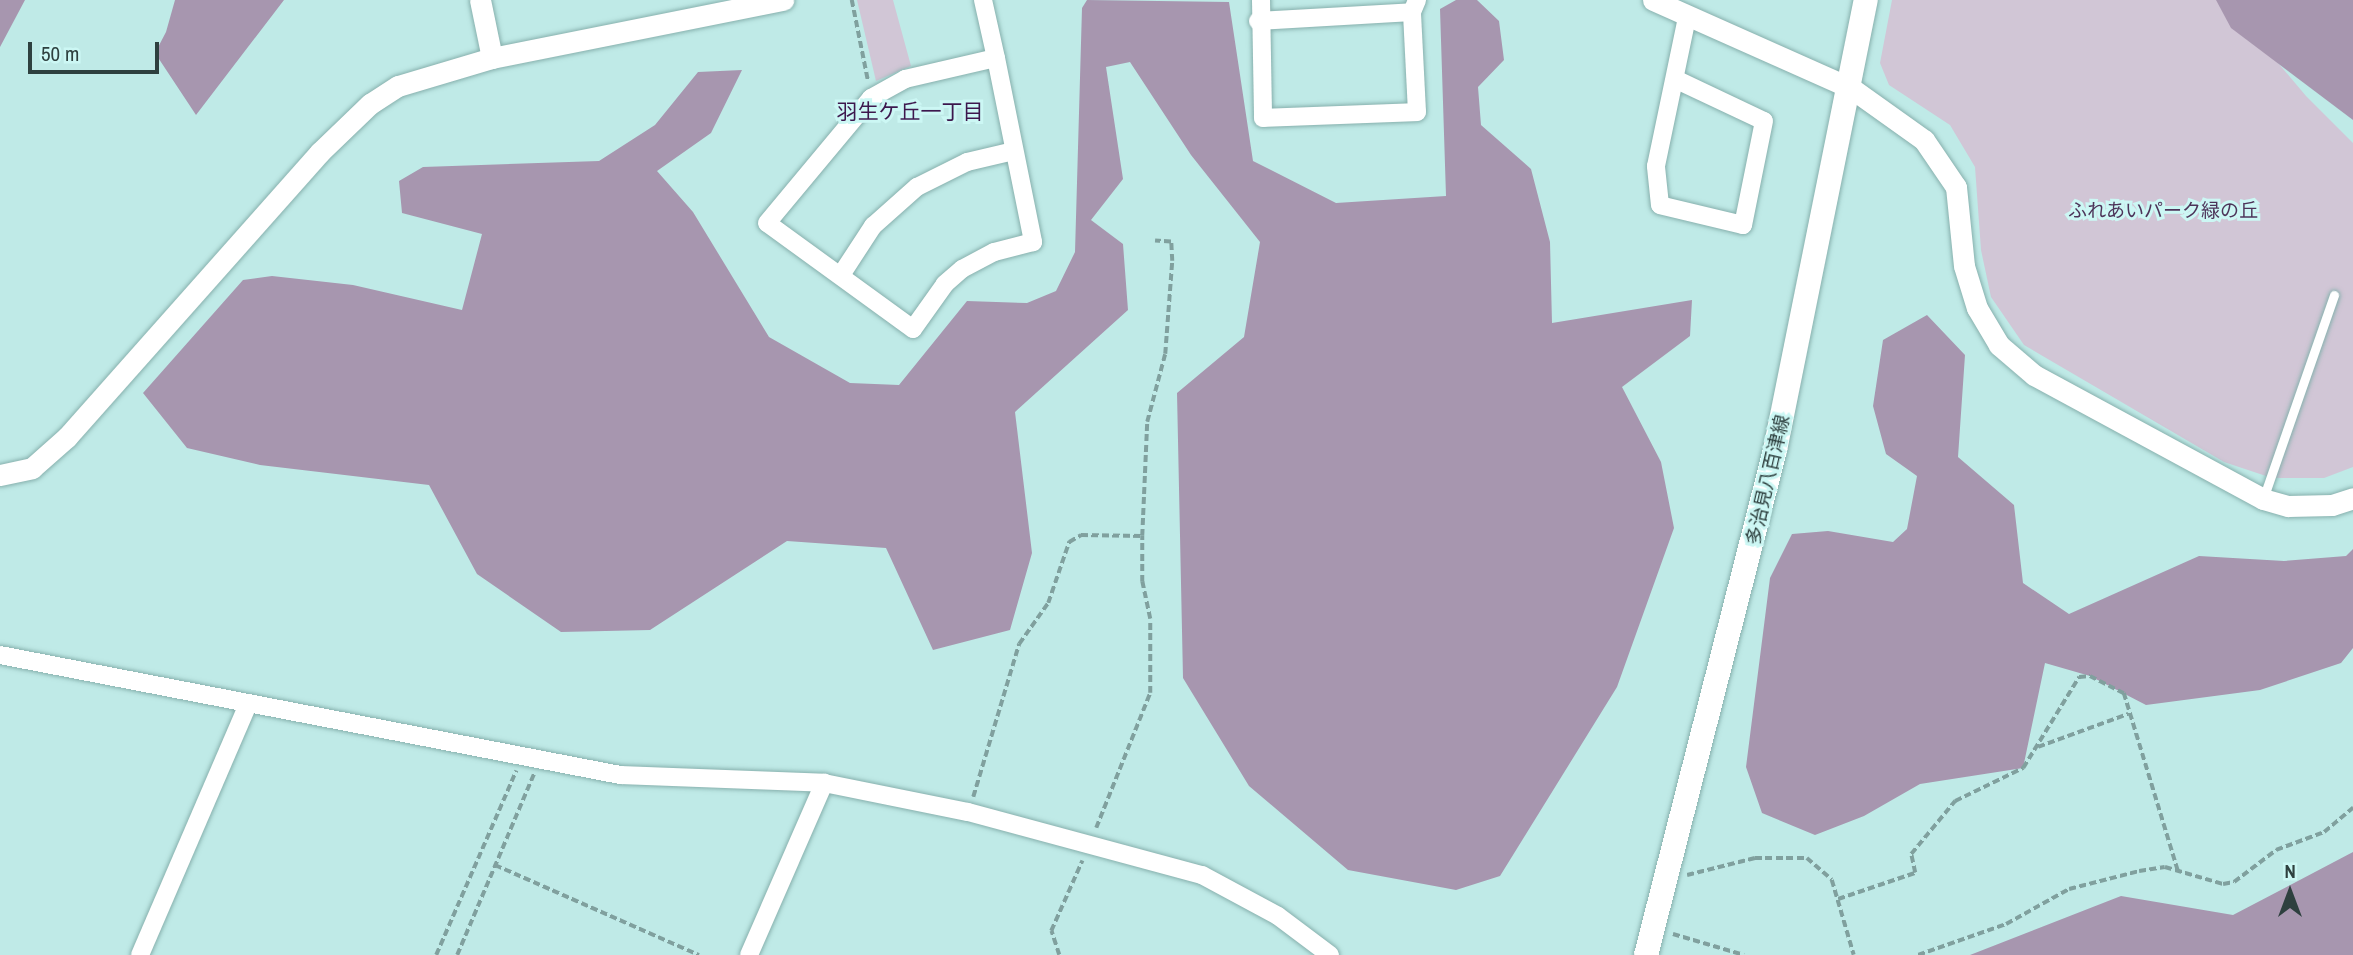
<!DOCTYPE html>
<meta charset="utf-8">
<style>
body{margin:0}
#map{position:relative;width:2353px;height:955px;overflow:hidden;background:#bfeae7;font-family:"Archivo Narrow","Noto Sans JP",sans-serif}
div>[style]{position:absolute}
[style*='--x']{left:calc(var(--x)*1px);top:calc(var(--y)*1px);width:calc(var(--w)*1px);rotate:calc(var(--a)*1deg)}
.green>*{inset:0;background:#d1c6d6}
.forest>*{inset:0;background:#a796af}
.path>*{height:3.5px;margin-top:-1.75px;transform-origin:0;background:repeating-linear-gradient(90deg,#80a09e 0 7px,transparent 0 10.5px)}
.roads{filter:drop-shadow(0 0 2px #87b0ad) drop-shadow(0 0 2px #87b0ad)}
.service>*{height:9px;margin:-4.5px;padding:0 4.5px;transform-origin:4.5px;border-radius:4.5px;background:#fff}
.minor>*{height:18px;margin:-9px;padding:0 9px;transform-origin:9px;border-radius:9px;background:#fff}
.tertiary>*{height:21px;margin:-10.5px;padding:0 10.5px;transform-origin:10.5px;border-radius:10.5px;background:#fff}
.secondary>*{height:24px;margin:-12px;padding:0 12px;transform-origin:12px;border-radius:12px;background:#fff}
span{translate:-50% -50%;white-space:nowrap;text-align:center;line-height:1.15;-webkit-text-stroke:6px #ccf7f4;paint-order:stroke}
.park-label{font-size:19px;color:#4d3459}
.street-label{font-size:19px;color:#2e403f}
.neighbourhood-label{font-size:21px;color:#3d174d}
.north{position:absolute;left:2255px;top:857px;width:70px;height:70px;-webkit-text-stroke:5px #ccf7f4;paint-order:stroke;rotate:0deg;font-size:19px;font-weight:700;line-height:28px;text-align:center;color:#2e403f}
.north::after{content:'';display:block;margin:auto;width:24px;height:32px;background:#2e403f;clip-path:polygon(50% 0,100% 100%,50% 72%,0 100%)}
.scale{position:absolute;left:28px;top:42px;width:131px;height:32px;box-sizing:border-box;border:4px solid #2e403f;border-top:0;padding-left:9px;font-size:21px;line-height:24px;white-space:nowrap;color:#2e403f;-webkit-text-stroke:5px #ccf7f4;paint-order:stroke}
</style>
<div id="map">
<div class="green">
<i style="clip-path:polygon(857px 0,893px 0,911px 66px,876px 81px)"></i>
<i style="clip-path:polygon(1892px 0,2225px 0,2306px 96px,2353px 143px,2353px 467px,2324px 478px,2272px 478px,2224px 462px,2024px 345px,1991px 297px,1981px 250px,1975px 167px,1950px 125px,1889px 85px,1880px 63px)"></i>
</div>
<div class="forest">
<i style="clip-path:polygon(0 0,25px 0,0 47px)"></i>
<i style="clip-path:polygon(175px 0,284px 0,196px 115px,155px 53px,166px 32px)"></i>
<i style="clip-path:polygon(1087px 0,1229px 2px,1253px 161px,1336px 203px,1446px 196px,1440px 9px,1456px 0,1477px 0,1499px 21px,1504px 60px,1478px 87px,1481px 125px,1531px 169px,1550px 242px,1552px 323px,1692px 300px,1690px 336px,1622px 387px,1661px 462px,1674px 528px,1617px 687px,1500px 876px,1456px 890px,1348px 870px,1249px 786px,1183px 678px,1177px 393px,1244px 337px,1260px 242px,1191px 155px,1130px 62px,1106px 67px,1123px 179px,1091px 220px,1123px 244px,1128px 310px,1015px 412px,1032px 553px,1010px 630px,933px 650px,886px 548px,787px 541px,650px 630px,561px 632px,477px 574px,429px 485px,260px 465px,187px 448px,143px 393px,243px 280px,272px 276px,353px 285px,462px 310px,482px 234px,402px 213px,399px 181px,423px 167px,599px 161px,655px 125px,698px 72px,742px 70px,711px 133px,657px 171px,693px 212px,769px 337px,850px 383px,899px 385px,967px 301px,1027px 303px,1056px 291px,1075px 252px,1082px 8px)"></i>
<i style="clip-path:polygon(2216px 0,2353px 0,2353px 120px,2231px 28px)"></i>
<i style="clip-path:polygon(1927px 315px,1965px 355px,1958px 457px,2014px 505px,2023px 583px,2069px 614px,2199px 556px,2284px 561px,2346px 556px,2353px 549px,2353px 648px,2341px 663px,2260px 690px,2146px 705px,2090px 676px,2045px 663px,2023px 768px,1920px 784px,1864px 816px,1815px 835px,1762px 813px,1746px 767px,1770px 578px,1792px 534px,1828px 531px,1893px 542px,1907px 529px,1917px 476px,1886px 454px,1873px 406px,1883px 340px)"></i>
<i style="clip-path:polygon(2353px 852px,2353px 955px,1970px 955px,2121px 896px,2233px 915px)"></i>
</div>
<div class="path">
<i style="--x:852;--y:0;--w:82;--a:78.7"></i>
<i style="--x:2038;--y:747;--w:96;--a:-20.1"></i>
<i style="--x:973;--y:797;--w:160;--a:-73.3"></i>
<i style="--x:1019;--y:644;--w:50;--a:-54.7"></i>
<i style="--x:1048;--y:603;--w:65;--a:-71"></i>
<i style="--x:1069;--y:542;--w:14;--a:-30"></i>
<i style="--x:1081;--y:535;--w:61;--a:0.9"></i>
<i style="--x:1142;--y:536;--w:114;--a:-87.5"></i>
<i style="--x:1147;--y:422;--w:70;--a:-75.2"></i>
<i style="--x:1165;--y:354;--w:93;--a:-85.7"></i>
<i style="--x:1172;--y:261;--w:19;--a:-93"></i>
<i style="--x:1171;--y:242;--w:16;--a:-176"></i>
<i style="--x:1096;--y:828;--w:145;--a:-68.2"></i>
<i style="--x:1150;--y:693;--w:74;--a:-90"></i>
<i style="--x:1150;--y:619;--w:38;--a:-102"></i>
<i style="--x:1142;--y:582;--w:46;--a:-90"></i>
<i style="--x:495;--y:865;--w:223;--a:23.8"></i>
<i style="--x:1687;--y:875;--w:70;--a:-14"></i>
<i style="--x:1755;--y:858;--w:52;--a:0"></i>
<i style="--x:1807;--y:858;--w:33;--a:41"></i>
<i style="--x:1832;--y:880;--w:78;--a:73.7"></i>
<i style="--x:1838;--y:899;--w:81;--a:-18.7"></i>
<i style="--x:1915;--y:873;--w:19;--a:-102"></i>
<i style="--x:1911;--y:854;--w:69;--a:-50.3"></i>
<i style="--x:1955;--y:801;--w:76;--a:-25.9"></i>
<i style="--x:2023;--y:768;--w:107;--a:-58.4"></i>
<i style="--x:2079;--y:677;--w:11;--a:-5"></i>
<i style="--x:2090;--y:676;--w:38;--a:27"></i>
<i style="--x:2124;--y:693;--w:186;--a:73.1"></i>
<i style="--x:1673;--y:934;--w:74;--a:16.5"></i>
<i style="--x:436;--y:955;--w:201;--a:-66.5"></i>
<i style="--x:457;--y:955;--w:197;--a:-67"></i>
<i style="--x:1059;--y:955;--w:25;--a:-108"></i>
<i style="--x:1051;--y:931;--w:77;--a:-66.1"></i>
<i style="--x:1918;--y:955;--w:93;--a:-19.4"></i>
<i style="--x:2006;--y:924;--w:72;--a:-29.1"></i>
<i style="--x:2069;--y:889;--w:72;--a:-14.4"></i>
<i style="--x:2139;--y:871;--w:26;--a:-9"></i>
<i style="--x:2165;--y:867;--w:60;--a:16.3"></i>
<i style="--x:2223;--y:884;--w:11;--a:-10"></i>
<i style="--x:2234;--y:882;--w:53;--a:-37.3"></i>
<i style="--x:2276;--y:850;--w:51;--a:-20.6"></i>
<i style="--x:2324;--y:832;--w:38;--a:-40"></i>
</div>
<div class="roads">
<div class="service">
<i style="--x:2263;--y:499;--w:216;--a:-70.8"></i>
</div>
<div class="minor">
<i style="--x:983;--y:0;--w:59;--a:77.4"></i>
<i style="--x:1261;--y:0;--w:118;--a:89"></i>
<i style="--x:1263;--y:118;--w:154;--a:-2.2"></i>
<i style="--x:1417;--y:112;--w:100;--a:-92.9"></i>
<i style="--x:1412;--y:12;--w:13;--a:-67"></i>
<i style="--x:1258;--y:21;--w:154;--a:-3.3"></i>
<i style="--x:996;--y:58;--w:188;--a:78.6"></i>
<i style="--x:1033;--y:242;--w:40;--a:165.6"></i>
<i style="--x:994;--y:252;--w:36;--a:152"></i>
<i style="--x:962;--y:269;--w:23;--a:139"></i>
<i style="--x:945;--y:284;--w:55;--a:125.4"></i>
<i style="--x:913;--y:329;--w:180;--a:-144"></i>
<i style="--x:767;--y:223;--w:163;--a:-50.2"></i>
<i style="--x:871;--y:98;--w:39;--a:-29"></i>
<i style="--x:905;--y:79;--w:93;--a:-13"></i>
<i style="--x:1675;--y:79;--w:98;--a:25.3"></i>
<i style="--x:1764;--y:121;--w:106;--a:101.4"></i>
<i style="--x:1743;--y:225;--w:85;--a:-166.5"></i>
<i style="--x:1660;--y:205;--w:39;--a:-96"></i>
<i style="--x:1656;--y:166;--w:152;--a:-78.2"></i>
<i style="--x:841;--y:275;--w:59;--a:-56.9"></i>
<i style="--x:873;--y:226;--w:59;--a:-41.6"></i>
<i style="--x:917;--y:187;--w:56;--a:-26.6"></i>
<i style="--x:967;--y:162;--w:48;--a:-13.2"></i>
<i style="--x:0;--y:655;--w:632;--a:10.95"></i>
<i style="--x:620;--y:775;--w:204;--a:2.2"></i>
<i style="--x:824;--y:783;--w:147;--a:11.4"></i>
<i style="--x:968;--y:812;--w:242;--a:15.1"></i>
<i style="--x:1202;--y:875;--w:86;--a:28.3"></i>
<i style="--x:1278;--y:916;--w:65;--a:36.9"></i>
<i style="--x:140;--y:955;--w:271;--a:-66.7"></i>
<i style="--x:749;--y:955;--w:188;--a:-66.4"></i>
</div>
<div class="tertiary">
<i style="--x:480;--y:0;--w:59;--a:78.3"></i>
<i style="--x:1653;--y:0;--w:217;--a:24"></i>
<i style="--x:1851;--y:88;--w:90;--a:35.5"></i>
<i style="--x:1924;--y:140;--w:57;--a:55.8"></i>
<i style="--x:1956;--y:187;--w:79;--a:84.2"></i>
<i style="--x:1964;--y:266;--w:44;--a:72.8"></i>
<i style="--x:1977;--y:308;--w:43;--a:59.3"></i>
<i style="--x:1999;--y:345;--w:46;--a:40.6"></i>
<i style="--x:2034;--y:375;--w:260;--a:28.4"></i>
<i style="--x:2263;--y:499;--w:26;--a:16"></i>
<i style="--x:2288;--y:506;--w:44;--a:-1.3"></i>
<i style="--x:2332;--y:505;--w:22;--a:-18"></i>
<i style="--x:0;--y:475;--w:33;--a:-12"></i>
<i style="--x:32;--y:468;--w:47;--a:-41.5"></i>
<i style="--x:67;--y:437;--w:380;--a:-48.4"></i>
<i style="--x:319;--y:153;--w:71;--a:-43.9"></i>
<i style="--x:370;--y:104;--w:33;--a:-33"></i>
<i style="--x:398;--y:86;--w:98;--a:-16.6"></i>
<i style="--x:492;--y:58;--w:297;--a:-11.3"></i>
</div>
<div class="secondary">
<i style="--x:1646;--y:955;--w:521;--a:-75.67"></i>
<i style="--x:1775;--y:450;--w:459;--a:-78.6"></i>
</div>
</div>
<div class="park-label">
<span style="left:2163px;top:211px">ふれあいパーク緑の丘</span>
</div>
<div class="street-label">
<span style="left:1768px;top:480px;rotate:-77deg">多治見八百津線</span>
</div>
<div class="neighbourhood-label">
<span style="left:910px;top:112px">羽生ケ丘一丁目</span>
</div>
<div class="north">N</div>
<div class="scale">50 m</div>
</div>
